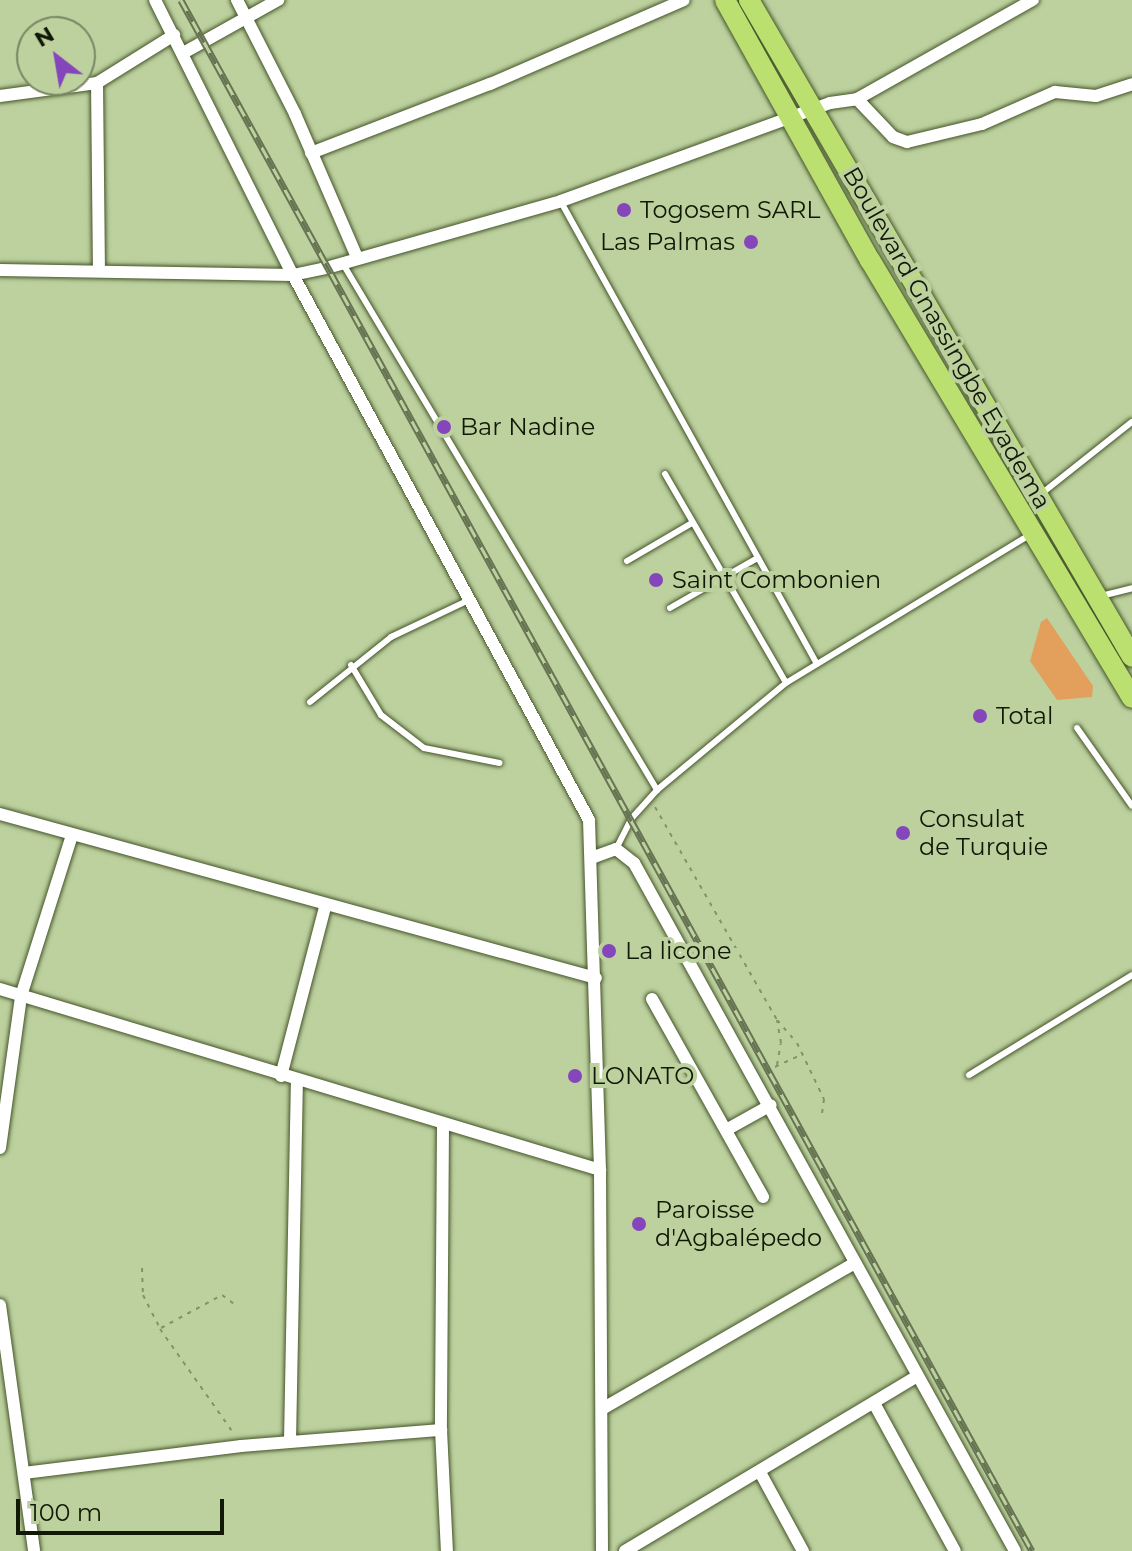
<!DOCTYPE html>
<meta charset="utf-8">
<style>
body{margin:0}
#map{position:relative;width:1132px;height:1551px;overflow:hidden;background:#bdd19f;font-family:Montserrat,sans-serif}
div>[style]{position:absolute}
[style*='--x']{left:calc(var(--x)*1px);top:calc(var(--y)*1px);width:calc(var(--w)*1px);rotate:calc(var(--a)*1deg)}
.green>*{inset:0;background:#e2a05c}
.path>*{height:2px;margin-top:-1px;transform-origin:0;background:repeating-linear-gradient(90deg,#83926b 0 4px,transparent 0 10px)}
.roads{filter:drop-shadow(0 0 2px #455529) drop-shadow(0 0 2px #455529)}
.service>*{height:6px;margin:-3px;padding:0 3px;transform-origin:3px;border-radius:3px;background:#fff}
.minor>*{height:12px;margin:-6px;padding:0 6px;transform-origin:6px;border-radius:6px;background:#fff}
.trunk>*{height:20px;margin:-10px;padding:0 10px;transform-origin:10px;border-radius:10px;background:#bbe070}
.rail>*{height:7px;margin-top:-3.5px;transform-origin:0;background:repeating-linear-gradient(90deg,#bdd19f 0 12px,#667452 0 24px);box-sizing:border-box;border-block:2px solid #667452}
.dots>*{width:22px;height:22px;translate:-50% -50%;box-sizing:border-box;border:4px solid #bdd19f;border-radius:50%}
span{translate:-50% -50%;white-space:nowrap;text-align:center;line-height:1.15;-webkit-text-stroke:8px #bdd19f;paint-order:stroke}
.poi-label{font-size:24px;color:#111806}
.left{translate:0 -50%;text-align:left}
.right{translate:-100% -50%;text-align:right}
.street-label{font-size:24px;color:#111806}
.north{position:absolute;left:16px;top:16px;width:80px;height:80px;box-sizing:border-box;background:#bdd19f;border:2px solid #788762;border-radius:50%;rotate:329deg;font-size:22px;font-weight:700;line-height:32px;text-align:center;color:#111806}
.north::after{content:'';display:block;margin:auto;width:28px;height:36px;background:#8546bb;clip-path:polygon(50% 0,100% 100%,50% 72%,0 100%)}
.scale{position:absolute;left:16px;top:1499px;width:208px;height:36px;box-sizing:border-box;border:4px solid #111806;border-top:0;padding-left:10px;font-size:24px;line-height:28px;white-space:nowrap;color:#111806;-webkit-text-stroke:6px #bdd19f;paint-order:stroke}
</style>
<div id="map">
<div class="green">
<i style="clip-path:polygon(1047px 618px,1093px 686px,1092px 697px,1057px 700px,1030px 661px,1041px 622px)"></i>
</div>
<div class="path">
<i style="--x:655;--y:807;--w:245;--a:60.2"></i>
<i style="--x:777;--y:1020;--w:30;--a:49"></i>
<i style="--x:797;--y:1043;--w:62;--a:64.3"></i>
<i style="--x:824;--y:1099;--w:15;--a:98"></i>
<i style="--x:777;--y:1065;--w:22;--a:-80"></i>
<i style="--x:781;--y:1043;--w:23;--a:-100"></i>
<i style="--x:766;--y:1071;--w:41;--a:-24.7"></i>
<i style="--x:142;--y:1268;--w:27;--a:88"></i>
<i style="--x:143;--y:1295;--w:38;--a:63"></i>
<i style="--x:160;--y:1329;--w:128;--a:54.8"></i>
<i style="--x:161;--y:1328;--w:69;--a:-28.4"></i>
<i style="--x:222;--y:1295;--w:15;--a:37"></i>
</div>
<div class="roads">
<div class="service">
<i style="--x:561;--y:202;--w:528;--a:61.01"></i>
<i style="--x:343;--y:264;--w:613;--a:59.16"></i>
<i style="--x:665;--y:474;--w:241;--a:59.9"></i>
<i style="--x:1041;--y:494;--w:116;--a:-38.4"></i>
<i style="--x:627;--y:561;--w:75;--a:-30.3"></i>
<i style="--x:1101;--y:596;--w:32;--a:-14"></i>
<i style="--x:670;--y:608;--w:99;--a:-29.7"></i>
<i style="--x:351;--y:665;--w:58;--a:59"></i>
<i style="--x:381;--y:715;--w:54;--a:37.5"></i>
<i style="--x:424;--y:748;--w:77;--a:11.2"></i>
<i style="--x:310;--y:702;--w:104;--a:-38.7"></i>
<i style="--x:391;--y:637;--w:86;--a:-25.4"></i>
<i style="--x:1077;--y:728;--w:95;--a:54.8"></i>
<i style="--x:616;--y:849;--w:34;--a:-63"></i>
<i style="--x:631;--y:819;--w:39;--a:-48"></i>
<i style="--x:657;--y:790;--w:168;--a:-39.7"></i>
<i style="--x:786;--y:683;--w:287;--a:-31.3"></i>
<i style="--x:969;--y:1075;--w:191;--a:-31.5"></i>
</div>
<div class="minor">
<i style="--x:155;--y:0;--w:308;--a:63.4"></i>
<i style="--x:293;--y:275;--w:620;--a:61.49"></i>
<i style="--x:589;--y:820;--w:350;--a:88.2"></i>
<i style="--x:600;--y:1170;--w:381;--a:89.7"></i>
<i style="--x:237;--y:0;--w:128;--a:63"></i>
<i style="--x:295;--y:114;--w:156;--a:66.6"></i>
<i style="--x:185;--y:52;--w:107;--a:-29.2"></i>
<i style="--x:97;--y:83;--w:185;--a:89.4"></i>
<i style="--x:0;--y:96;--w:98;--a:-7.6"></i>
<i style="--x:97;--y:83;--w:91;--a:-31.9"></i>
<i style="--x:857;--y:99;--w:52;--a:46.5"></i>
<i style="--x:893;--y:137;--w:15;--a:20"></i>
<i style="--x:907;--y:142;--w:77;--a:-13.5"></i>
<i style="--x:982;--y:124;--w:80;--a:-23.7"></i>
<i style="--x:1055;--y:92;--w:41;--a:5.6"></i>
<i style="--x:1096;--y:96;--w:38;--a:-18"></i>
<i style="--x:311;--y:153;--w:192;--a:-21.1"></i>
<i style="--x:490;--y:84;--w:211;--a:-23.4"></i>
<i style="--x:0;--y:270;--w:293;--a:1"></i>
<i style="--x:293;--y:275;--w:38;--a:-12"></i>
<i style="--x:330;--y:267;--w:240;--a:-15.9"></i>
<i style="--x:561;--y:201;--w:286;--a:-20"></i>
<i style="--x:830;--y:103;--w:27;--a:-8"></i>
<i style="--x:857;--y:99;--w:202;--a:-29.4"></i>
<i style="--x:0;--y:814;--w:618;--a:15.39"></i>
<i style="--x:594;--y:857;--w:23;--a:-20"></i>
<i style="--x:616;--y:849;--w:23;--a:38"></i>
<i style="--x:634;--y:863;--w:786;--a:61.02"></i>
<i style="--x:0;--y:989;--w:627;--a:16.79"></i>
<i style="--x:652;--y:999;--w:227;--a:60.7"></i>
<i style="--x:281;--y:1076;--w:175;--a:-75.4"></i>
<i style="--x:443;--y:1126;--w:304;--a:90.4"></i>
<i style="--x:441;--y:1430;--w:121;--a:87.2"></i>
<i style="--x:726;--y:1130;--w:51;--a:-29.1"></i>
<i style="--x:0;--y:1148;--w:153;--a:-82.1"></i>
<i style="--x:21;--y:996;--w:169;--a:-72.4"></i>
<i style="--x:0;--y:1305;--w:248;--a:82.1"></i>
<i style="--x:875;--y:1405;--w:166;--a:61.3"></i>
<i style="--x:602;--y:1409;--w:292;--a:-30"></i>
<i style="--x:290;--y:1441;--w:360;--a:-88.9"></i>
<i style="--x:24;--y:1473;--w:219;--a:-7.1"></i>
<i style="--x:241;--y:1446;--w:201;--a:-4.6"></i>
<i style="--x:761;--y:1474;--w:88;--a:61.4"></i>
<i style="--x:625;--y:1551;--w:340;--a:-30.9"></i>
</div>
<div class="trunk">
<i style="--x:725;--y:0;--w:298;--a:60.9"></i>
<i style="--x:870;--y:260;--w:510;--a:59.11"></i>
<i style="--x:749;--y:0;--w:760;--a:59.76"></i>
</div>
</div>
<div class="rail">
<i style="--x:181;--y:0;--w:1769;--a:61.25"></i>
</div>
<div class="dots">
<i style="left:624px;top:210px;background:#8546bb"></i>
<i style="left:751px;top:242px;background:#8546bb"></i>
<i style="left:444px;top:427px;background:#8546bb"></i>
<i style="left:656px;top:580px;background:#8546bb"></i>
<i style="left:980px;top:716px;background:#8546bb"></i>
<i style="left:903px;top:833px;background:#8546bb"></i>
<i style="left:609px;top:951px;background:#8546bb"></i>
<i style="left:575px;top:1076px;background:#8546bb"></i>
<i style="left:639px;top:1224px;background:#8546bb"></i>
</div>
<div class="poi-label">
<span class="left" style="left:640px;top:210px">Togosem SARL</span>
<span class="right" style="left:735px;top:242px">Las Palmas</span>
<span class="left" style="left:460px;top:427px">Bar Nadine</span>
<span class="left" style="left:672px;top:580px">Saint Combonien</span>
<span class="left" style="left:996px;top:716px">Total</span>
<span class="left" style="left:919px;top:833px">Consulat<br>de Turquie</span>
<span class="left" style="left:625px;top:951px">La licone</span>
<span class="left" style="left:591px;top:1076px">LONATO</span>
<span class="left" style="left:655px;top:1224px">Paroisse<br>d'Agbalépedo</span>
</div>
<div class="street-label">
<span style="left:947px;top:338px;rotate:60deg">Boulevard Gnassingbe Eyadema</span>
</div>
<div class="north">N</div>
<div class="scale">100 m</div>
</div>
